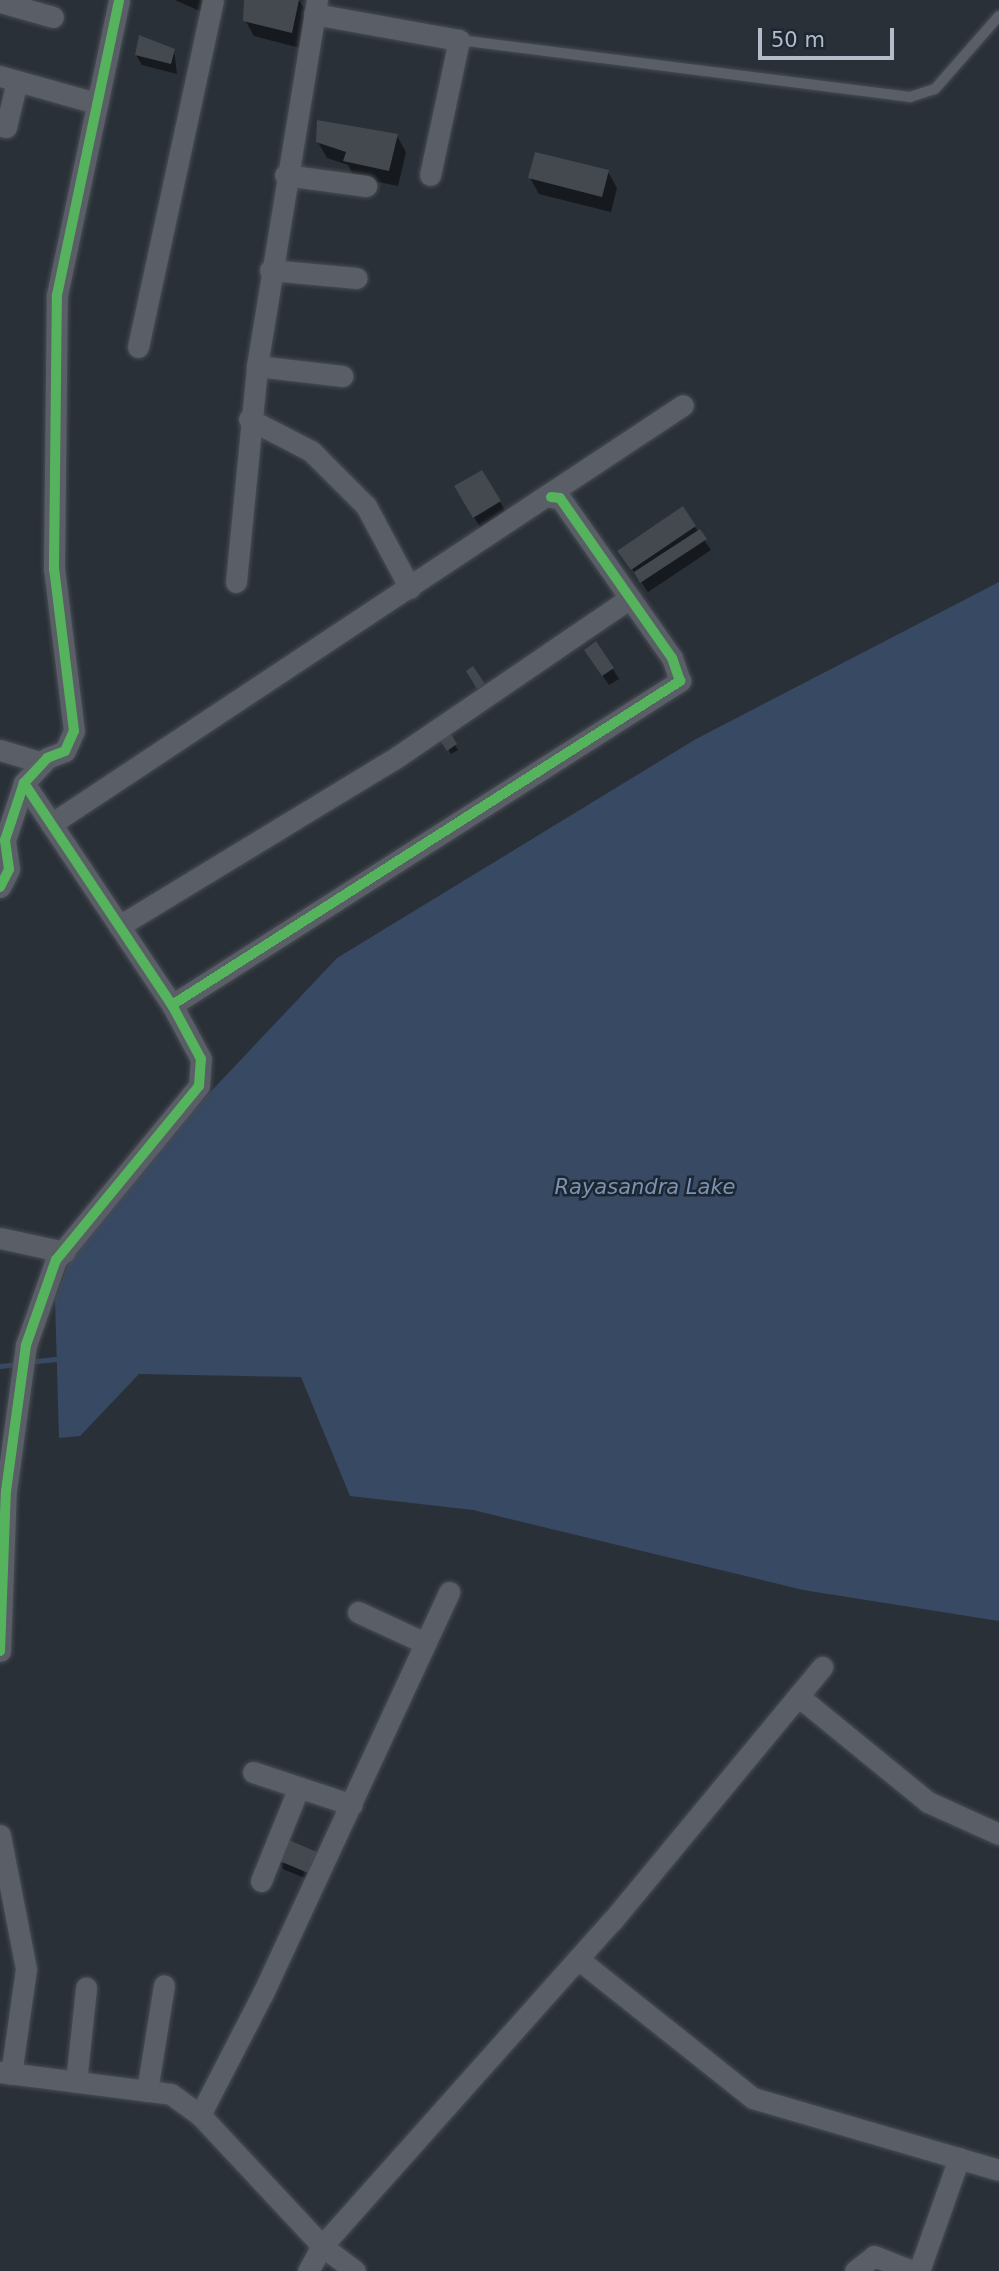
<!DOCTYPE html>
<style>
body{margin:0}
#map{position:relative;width:999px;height:2271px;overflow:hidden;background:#2a3038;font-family:"DejaVu Sans",sans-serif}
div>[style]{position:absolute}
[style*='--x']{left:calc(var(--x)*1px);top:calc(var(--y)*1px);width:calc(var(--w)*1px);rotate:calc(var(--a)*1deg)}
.water>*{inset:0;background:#384963}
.shadow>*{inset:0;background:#0007}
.stream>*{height:5px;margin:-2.5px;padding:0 2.5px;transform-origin:2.5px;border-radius:2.5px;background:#384963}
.building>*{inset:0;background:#444950}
.roads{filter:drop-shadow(0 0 2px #484c53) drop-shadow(0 0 2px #484c53)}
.lane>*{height:10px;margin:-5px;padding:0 5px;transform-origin:5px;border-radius:5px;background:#5a5e66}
.street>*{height:21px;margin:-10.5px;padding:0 10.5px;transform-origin:10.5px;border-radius:10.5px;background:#5a5e66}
.cycleway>*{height:10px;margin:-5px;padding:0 5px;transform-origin:5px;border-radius:5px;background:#56b35d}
span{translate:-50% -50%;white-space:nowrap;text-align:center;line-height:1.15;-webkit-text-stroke:5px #1d2633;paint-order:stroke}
.water-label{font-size:21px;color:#7c92b1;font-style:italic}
.scale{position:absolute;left:758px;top:28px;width:136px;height:32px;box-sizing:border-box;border:4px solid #b4bcc9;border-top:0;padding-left:9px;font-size:21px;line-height:24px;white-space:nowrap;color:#b4bcc9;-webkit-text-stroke:5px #1d2633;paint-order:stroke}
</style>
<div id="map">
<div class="water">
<i style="clip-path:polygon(999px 582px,999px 1621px,803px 1590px,473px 1510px,350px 1496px,301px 1377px,139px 1374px,80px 1436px,59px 1438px,55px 1299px,81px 1229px,337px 958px,696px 739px)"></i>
</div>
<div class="shadow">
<i style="clip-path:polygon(175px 0,214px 0,209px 15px)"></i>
<i style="clip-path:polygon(246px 0,299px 0,308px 15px,300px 48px,254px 36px,245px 20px)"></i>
<i style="clip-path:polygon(174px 50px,177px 74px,142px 65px,136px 55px)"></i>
<i style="clip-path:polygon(397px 136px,406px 152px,398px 186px,354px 177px,348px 165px,327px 158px,318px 142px)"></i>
<i style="clip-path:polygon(608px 172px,617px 188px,611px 212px,539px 194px,530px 178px)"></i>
<i style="clip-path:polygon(482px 472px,506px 512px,480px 527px,456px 487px)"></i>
<i style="clip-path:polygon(695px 527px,711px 550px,648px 592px,620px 551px)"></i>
<i style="clip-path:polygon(592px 660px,613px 669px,619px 679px,609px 685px)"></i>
<i style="clip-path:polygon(449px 735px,458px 750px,451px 754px,442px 739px)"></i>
<i style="clip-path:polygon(315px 1853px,314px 1882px,283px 1869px,277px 1859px)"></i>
</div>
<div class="stream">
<i style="--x:27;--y:1362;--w:36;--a:-6"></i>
<i style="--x:0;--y:1366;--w:18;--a:-6"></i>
</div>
<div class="building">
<i style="clip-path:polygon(244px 0,299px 0,292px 33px,243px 21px)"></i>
<i style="clip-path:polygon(139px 35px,175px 49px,171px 64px,135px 55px)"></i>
<i style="clip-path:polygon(317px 120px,398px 134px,389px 171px,343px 161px,346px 152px,316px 142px)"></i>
<i style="clip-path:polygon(535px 152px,609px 170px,602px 197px,528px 178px)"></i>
<i style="clip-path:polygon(482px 470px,501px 501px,473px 518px,454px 486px)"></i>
<i style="clip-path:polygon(683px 506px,696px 526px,631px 570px,617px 551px)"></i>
<i style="clip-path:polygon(700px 529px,707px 539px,640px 583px,634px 572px)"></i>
<i style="clip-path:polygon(596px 641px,614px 668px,602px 676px,584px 650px)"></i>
<i style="clip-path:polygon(473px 666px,485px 684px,477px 689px,466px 671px)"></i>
<i style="clip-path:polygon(450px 732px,457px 744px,447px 751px,439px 739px)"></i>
<i style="clip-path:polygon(284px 1838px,317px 1852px,308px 1873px,275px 1859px)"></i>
</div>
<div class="roads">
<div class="lane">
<i style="--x:459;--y:40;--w:455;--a:7.2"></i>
<i style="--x:910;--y:97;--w:26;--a:-18"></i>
<i style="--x:935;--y:89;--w:97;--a:-48.8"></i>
</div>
<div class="street">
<i style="--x:0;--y:2;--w:55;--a:15.8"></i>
<i style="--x:314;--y:14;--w:147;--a:10.2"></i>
<i style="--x:459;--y:40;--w:138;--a:102.1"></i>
<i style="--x:0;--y:76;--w:100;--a:15.7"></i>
<i style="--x:0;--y:126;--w:6;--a:9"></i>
<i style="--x:6;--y:127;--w:47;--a:-76.6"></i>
<i style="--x:285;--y:175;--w:82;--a:7.7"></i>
<i style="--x:270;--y:270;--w:87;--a:5.3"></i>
<i style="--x:138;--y:347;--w:355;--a:-77.8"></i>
<i style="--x:257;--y:366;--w:86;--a:6.7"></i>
<i style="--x:249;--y:419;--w:70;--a:27.3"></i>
<i style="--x:311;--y:451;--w:78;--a:45"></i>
<i style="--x:366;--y:506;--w:93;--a:61.8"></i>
<i style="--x:236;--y:582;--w:217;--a:-84.4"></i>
<i style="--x:257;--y:366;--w:371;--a:-80.7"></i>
<i style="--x:0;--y:750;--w:45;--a:16.8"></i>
<i style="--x:51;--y:824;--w:758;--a:-33.54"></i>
<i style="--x:0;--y:887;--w:20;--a:-63"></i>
<i style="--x:9;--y:869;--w:29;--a:-98"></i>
<i style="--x:5;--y:840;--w:60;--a:-71.6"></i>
<i style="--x:24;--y:783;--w:34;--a:-47"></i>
<i style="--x:47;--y:758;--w:19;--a:-21"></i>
<i style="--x:65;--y:751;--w:22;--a:-66"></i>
<i style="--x:74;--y:731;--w:163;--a:-97"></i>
<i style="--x:54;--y:569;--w:274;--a:-89.4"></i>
<i style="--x:57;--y:295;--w:301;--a:-78.1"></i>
<i style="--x:119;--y:926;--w:325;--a:-31.3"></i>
<i style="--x:397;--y:757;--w:282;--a:-34.3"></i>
<i style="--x:172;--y:1005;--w:603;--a:-32.53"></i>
<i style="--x:680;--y:681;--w:24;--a:-109"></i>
<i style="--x:672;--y:658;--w:195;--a:-125"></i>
<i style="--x:560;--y:498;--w:9;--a:-174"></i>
<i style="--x:0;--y:1238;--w:66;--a:12.2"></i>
<i style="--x:358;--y:1612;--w:74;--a:24.8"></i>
<i style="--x:0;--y:1651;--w:160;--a:-87.9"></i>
<i style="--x:6;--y:1491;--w:147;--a:-82.2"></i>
<i style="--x:26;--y:1345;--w:90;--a:-70.6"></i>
<i style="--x:56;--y:1260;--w:225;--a:-50.6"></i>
<i style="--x:199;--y:1086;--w:27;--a:-86"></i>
<i style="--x:201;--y:1059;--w:61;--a:-118.2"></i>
<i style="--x:172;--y:1005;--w:267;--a:-123.7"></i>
<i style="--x:798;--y:1696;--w:168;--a:39.2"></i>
<i style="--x:928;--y:1802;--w:78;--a:24.3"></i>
<i style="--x:253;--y:1772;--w:104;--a:18.4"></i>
<i style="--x:0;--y:1835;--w:136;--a:79"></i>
<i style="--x:26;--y:1969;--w:106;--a:98.1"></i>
<i style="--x:261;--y:1881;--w:101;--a:-68"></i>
<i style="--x:578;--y:1959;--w:223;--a:38.5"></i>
<i style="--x:753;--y:2098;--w:256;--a:16.3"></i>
<i style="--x:0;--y:2072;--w:172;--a:7.3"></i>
<i style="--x:171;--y:2094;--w:36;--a:36"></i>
<i style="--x:200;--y:2115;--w:179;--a:47"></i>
<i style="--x:322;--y:2246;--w:41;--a:37.1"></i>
<i style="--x:76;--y:2082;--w:95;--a:-83.9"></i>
<i style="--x:147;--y:2091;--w:107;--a:-80.9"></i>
<i style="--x:200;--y:2115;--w:140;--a:-62.7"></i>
<i style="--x:264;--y:1991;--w:440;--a:-65.1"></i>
<i style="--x:308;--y:2271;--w:29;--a:-61"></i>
<i style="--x:322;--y:2246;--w:436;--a:-48.3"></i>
<i style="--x:612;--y:1921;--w:330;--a:-50.4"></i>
<i style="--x:855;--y:2271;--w:24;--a:-38"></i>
<i style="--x:874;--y:2256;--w:41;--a:21.5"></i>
<i style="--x:919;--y:2271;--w:120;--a:-70.5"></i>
</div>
</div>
<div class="cycleway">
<i style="--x:0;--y:887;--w:20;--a:-63"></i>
<i style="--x:9;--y:869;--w:29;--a:-98"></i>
<i style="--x:5;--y:840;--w:60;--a:-71.6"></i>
<i style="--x:24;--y:783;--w:34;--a:-47"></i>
<i style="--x:47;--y:758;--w:19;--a:-21"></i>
<i style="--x:65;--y:751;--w:22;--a:-66"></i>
<i style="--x:74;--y:731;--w:163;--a:-97"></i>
<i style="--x:54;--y:569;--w:274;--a:-89.4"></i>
<i style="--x:57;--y:295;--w:301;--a:-78.1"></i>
<i style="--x:172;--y:1005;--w:603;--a:-32.53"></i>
<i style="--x:680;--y:681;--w:24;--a:-109"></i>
<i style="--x:672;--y:658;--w:195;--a:-125"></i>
<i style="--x:560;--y:498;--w:9;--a:-174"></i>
<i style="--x:0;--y:1651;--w:160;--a:-87.9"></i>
<i style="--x:6;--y:1491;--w:147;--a:-82.2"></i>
<i style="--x:26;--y:1345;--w:90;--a:-70.6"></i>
<i style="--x:56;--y:1260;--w:225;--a:-50.6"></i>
<i style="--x:199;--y:1086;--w:27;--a:-86"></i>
<i style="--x:201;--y:1059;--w:61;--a:-118.2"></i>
<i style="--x:172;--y:1005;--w:267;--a:-123.7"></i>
</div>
<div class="water-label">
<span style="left:645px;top:1187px">Rayasandra Lake</span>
</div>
<div class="scale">50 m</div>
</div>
